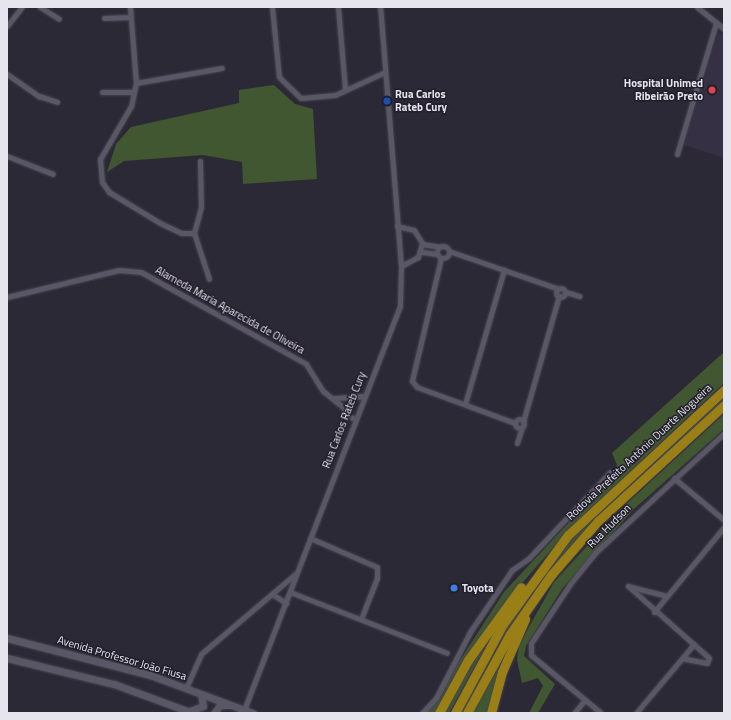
<!DOCTYPE html>
<meta charset="utf-8">
<style>
body{margin:0}
#map{position:relative;width:731px;height:720px;overflow:hidden;background:#2c2936;font-family:"Titillium Web",sans-serif}
div>[style]{position:absolute}
[style*='--x']{left:calc(var(--x)*1px);top:calc(var(--y)*1px);width:calc(var(--w)*1px);rotate:calc(var(--a)*1deg)}
.built>*{inset:0;background:#353043}
.green>*{inset:0;background:#415731}
.roads{filter:drop-shadow(0 0 1px #464450) drop-shadow(0 0 1px #464450)}
.street>*{height:5px;margin:-2.5px;padding:0 2.5px;transform-origin:2.5px;border-radius:2.5px;background:#595665}
.street>.ring{margin:-2.5px;padding:0;box-sizing:content-box;background:none;border:5px solid #595665;border-radius:50%}
.secondary>*{height:7px;margin:-3.5px;padding:0 3.5px;transform-origin:3.5px;border-radius:3.5px;background:#595665}
.highway>*{height:9px;margin:-4.5px;padding:0 4.5px;transform-origin:4.5px;border-radius:4.5px;background:#997f15}
.dots>*{width:11px;height:11px;translate:-50% -50%;box-sizing:border-box;border:2px solid #221f2c;border-radius:50%}
span{translate:-50% -50%;white-space:nowrap;text-align:center;line-height:1.15;-webkit-text-stroke:3px #221f2c;paint-order:stroke}
.poi-label{font-size:11px;color:#e6e4ed;font-weight:700}
.right{translate:-100% -50%;text-align:right}
.left{translate:0 -50%;text-align:left}
.street-label{font-size:11px;color:#e6e4ed}
.frame{position:absolute;inset:0;border:8px solid #e6e4ed;pointer-events:none}
</style>
<div id="map">
<div class="built">
<i style="clip-path:polygon(718px 33px,724px 34px,724px 158px,684px 145px)"></i>
</div>
<div class="green">
<i style="clip-path:polygon(274px 85px,295px 104px,313px 109px,317px 179px,243px 184px,242px 162px,203px 155px,124px 161px,107px 172px,116px 144px,131px 127px,239px 103px,239px 90px)"></i>
<i style="clip-path:polygon(724px 352px,724px 383px,574px 524px,517px 589px,435px 713px,426px 713px,504px 592px,613px 475px,617px 465px,612px 453px)"></i>
<i style="clip-path:polygon(724px 394px,724px 401px,590px 524px,560px 559px,496px 649px,463px 713px,458px 713px,491px 647px,571px 537px)"></i>
<i style="clip-path:polygon(724px 414px,724px 429px,634px 509px,562px 589px,526px 646px,524px 656px,555px 684px,538px 713px,529px 713px,543px 686px,538px 678px,522px 683px,517px 660px,519px 645px,554px 582px,623px 507px)"></i>
<i style="clip-path:polygon(504px 613px,449px 713px,443px 713px,471px 659px)"></i>
<i style="clip-path:polygon(512px 639px,488px 713px,472px 713px,481px 695px)"></i>
</div>
<div class="roads">
<div class="street">
<i style="--x:40;--y:7;--w:22;--a:32"></i>
<i style="--x:130;--y:7;--w:76;--a:85.5"></i>
<i style="--x:136;--y:83;--w:24;--a:102"></i>
<i style="--x:131;--y:106;--w:61;--a:120.3"></i>
<i style="--x:100;--y:159;--w:23;--a:85"></i>
<i style="--x:102;--y:182;--w:12;--a:55"></i>
<i style="--x:109;--y:192;--w:60;--a:31.3"></i>
<i style="--x:160;--y:223;--w:23;--a:25"></i>
<i style="--x:181;--y:233;--w:13;--a:0"></i>
<i style="--x:272;--y:7;--w:70;--a:84.3"></i>
<i style="--x:279;--y:77;--w:30;--a:44"></i>
<i style="--x:301;--y:98;--w:34;--a:-5"></i>
<i style="--x:335;--y:95;--w:55;--a:-24.7"></i>
<i style="--x:338;--y:7;--w:82;--a:85.1"></i>
<i style="--x:697;--y:7;--w:35;--a:39"></i>
<i style="--x:104;--y:18;--w:26;--a:-2"></i>
<i style="--x:7;--y:26;--w:24;--a:-52"></i>
<i style="--x:7;--y:74;--w:39;--a:35"></i>
<i style="--x:39;--y:96;--w:19;--a:18"></i>
<i style="--x:136;--y:83;--w:87;--a:-9.9"></i>
<i style="--x:102;--y:92;--w:32;--a:0"></i>
<i style="--x:677;--y:154;--w:137;--a:-73.4"></i>
<i style="--x:7;--y:156;--w:49;--a:21.4"></i>
<i style="--x:200;--y:161;--w:46;--a:88.8"></i>
<i style="--x:201;--y:207;--w:27;--a:105"></i>
<i style="--x:194;--y:233;--w:48;--a:71.9"></i>
<i style="--x:397;--y:226;--w:17;--a:13"></i>
<i style="--x:414;--y:230;--w:15;--a:58"></i>
<i style="--x:422;--y:243;--w:15;--a:106"></i>
<i style="--x:418;--y:257;--w:19;--a:152"></i>
<i style="--x:422;--y:244;--w:18;--a:9"></i>
<i class="ring" style="left:437px;top:246px;width:7px;height:7px"></i>
<i style="--x:449;--y:251;--w:116;--a:19.1"></i>
<i style="--x:422;--y:252;--w:15;--a:8"></i>
<i style="--x:441;--y:258;--w:126;--a:103.3"></i>
<i style="--x:412;--y:381;--w:8;--a:50"></i>
<i style="--x:417;--y:387;--w:104;--a:20.2"></i>
<i class="ring" style="left:556.5px;top:288.5px;width:4px;height:4px"></i>
<i style="--x:566;--y:292;--w:14;--a:17"></i>
<i style="--x:7;--y:297;--w:115;--a:-13.6"></i>
<i style="--x:119;--y:270;--w:22;--a:5"></i>
<i style="--x:141;--y:272;--w:189;--a:29.1"></i>
<i style="--x:306;--y:364;--w:32;--a:58"></i>
<i style="--x:323;--y:391;--w:26;--a:39"></i>
<i style="--x:343;--y:407;--w:10;--a:61"></i>
<i style="--x:348;--y:416;--w:8;--a:23"></i>
<i style="--x:335;--y:398;--w:30;--a:-4"></i>
<i style="--x:465;--y:404;--w:140;--a:-73.8"></i>
<i class="ring" style="left:515.5px;top:419.5px;width:4px;height:4px"></i>
<i style="--x:523;--y:422;--w:131;--a:-74.1"></i>
<i style="--x:517;--y:443;--w:16;--a:-72"></i>
<i style="--x:674;--y:478;--w:65;--a:40"></i>
<i style="--x:310;--y:538;--w:73;--a:23.4"></i>
<i style="--x:377;--y:567;--w:11;--a:90"></i>
<i style="--x:377;--y:578;--w:44;--a:111.3"></i>
<i style="--x:290;--y:592;--w:168;--a:21.2"></i>
<i style="--x:272;--y:594;--w:17;--a:33"></i>
<i style="--x:667;--y:596;--w:40;--a:-165.6"></i>
<i style="--x:628;--y:586;--w:108;--a:41.6"></i>
<i style="--x:709;--y:658;--w:5;--a:112"></i>
<i style="--x:707;--y:663;--w:25;--a:-169"></i>
<i style="--x:654;--y:612;--w:110;--a:-50.5"></i>
<i style="--x:186;--y:688;--w:37;--a:-66"></i>
<i style="--x:201;--y:654;--w:123;--a:-40.4"></i>
<i style="--x:244;--y:710;--w:433;--a:-68.9"></i>
<i style="--x:400;--y:306;--w:40;--a:-88.6"></i>
<i style="--x:401;--y:266;--w:260;--a:-94.6"></i>
<i style="--x:422;--y:713;--w:21;--a:-47"></i>
<i style="--x:436;--y:698;--w:74;--a:-62.7"></i>
<i style="--x:470;--y:632;--w:75;--a:-55.9"></i>
<i style="--x:512;--y:570;--w:21;--a:-35"></i>
<i style="--x:529;--y:558;--w:118;--a:-46.7"></i>
<i style="--x:574;--y:713;--w:17;--a:-50"></i>
<i style="--x:601;--y:713;--w:91;--a:-140.4"></i>
<i style="--x:531;--y:655;--w:12;--a:-90"></i>
<i style="--x:531;--y:643;--w:71;--a:-56.5"></i>
<i style="--x:570;--y:584;--w:40;--a:-51"></i>
<i style="--x:595;--y:553;--w:176;--a:-42.9"></i>
<i style="--x:636;--y:713;--w:90;--a:-50"></i>
</div>
<div class="secondary">
<i style="--x:7;--y:638;--w:148;--a:14.5"></i>
<i style="--x:150;--y:675;--w:110;--a:20.3"></i>
<i style="--x:7;--y:658;--w:110;--a:13.7"></i>
<i style="--x:114;--y:684;--w:84;--a:20.2"></i>
<i style="--x:190;--y:711;--w:14;--a:-21"></i>
<i style="--x:203;--y:706;--w:12;--a:-99"></i>
<i style="--x:214;--y:713;--w:10;--a:-53"></i>
<i style="--x:220;--y:705;--w:8;--a:0"></i>
</div>
<div class="highway">
<i style="--x:439;--y:713;--w:60;--a:-61.3"></i>
<i style="--x:468;--y:660;--w:90;--a:-54"></i>
<i style="--x:455;--y:713;--w:101;--a:-61.7"></i>
<i style="--x:503;--y:624;--w:110;--a:-53.9"></i>
<i style="--x:568;--y:535;--w:213;--a:-42.9"></i>
<i style="--x:467;--y:713;--w:90;--a:-61.4"></i>
<i style="--x:510;--y:634;--w:72;--a:-55.2"></i>
<i style="--x:551;--y:575;--w:72;--a:-49"></i>
<i style="--x:598;--y:521;--w:171;--a:-42.6"></i>
<i style="--x:491;--y:713;--w:42;--a:-75"></i>
<i style="--x:502;--y:672;--w:58;--a:-66.5"></i>
</div>
</div>
<div class="dots">
<i style="left:712px;top:90px;background:#e0444e"></i>
<i style="left:387px;top:101px;background:#1a4fb4"></i>
<i style="left:454px;top:588px;background:#3f7fe0"></i>
</div>
<div class="poi-label">
<span class="right" style="left:703px;top:90px">Hospital Unimed<br>Ribeirão Preto</span>
<span class="left" style="left:395px;top:101px">Rua Carlos<br>Rateb Cury</span>
<span class="left" style="left:462px;top:588px">Toyota</span>
</div>
<div class="street-label">
<span style="left:230px;top:310px;rotate:29deg">Alameda Maria Aparecida de Oliveira</span>
<span style="left:344px;top:420px;rotate:-69deg">Rua Carlos Rateb Cury</span>
<span style="left:639px;top:452px;rotate:-43deg">Rodovia Prefeito Antônio Duarte Nogueira</span>
<span style="left:609px;top:526px;rotate:-45deg">Rua Hudson</span>
<span style="left:122px;top:658px;rotate:16deg">Avenida Professor João Fiusa</span>
</div>
<div class="frame"></div>
</div>
